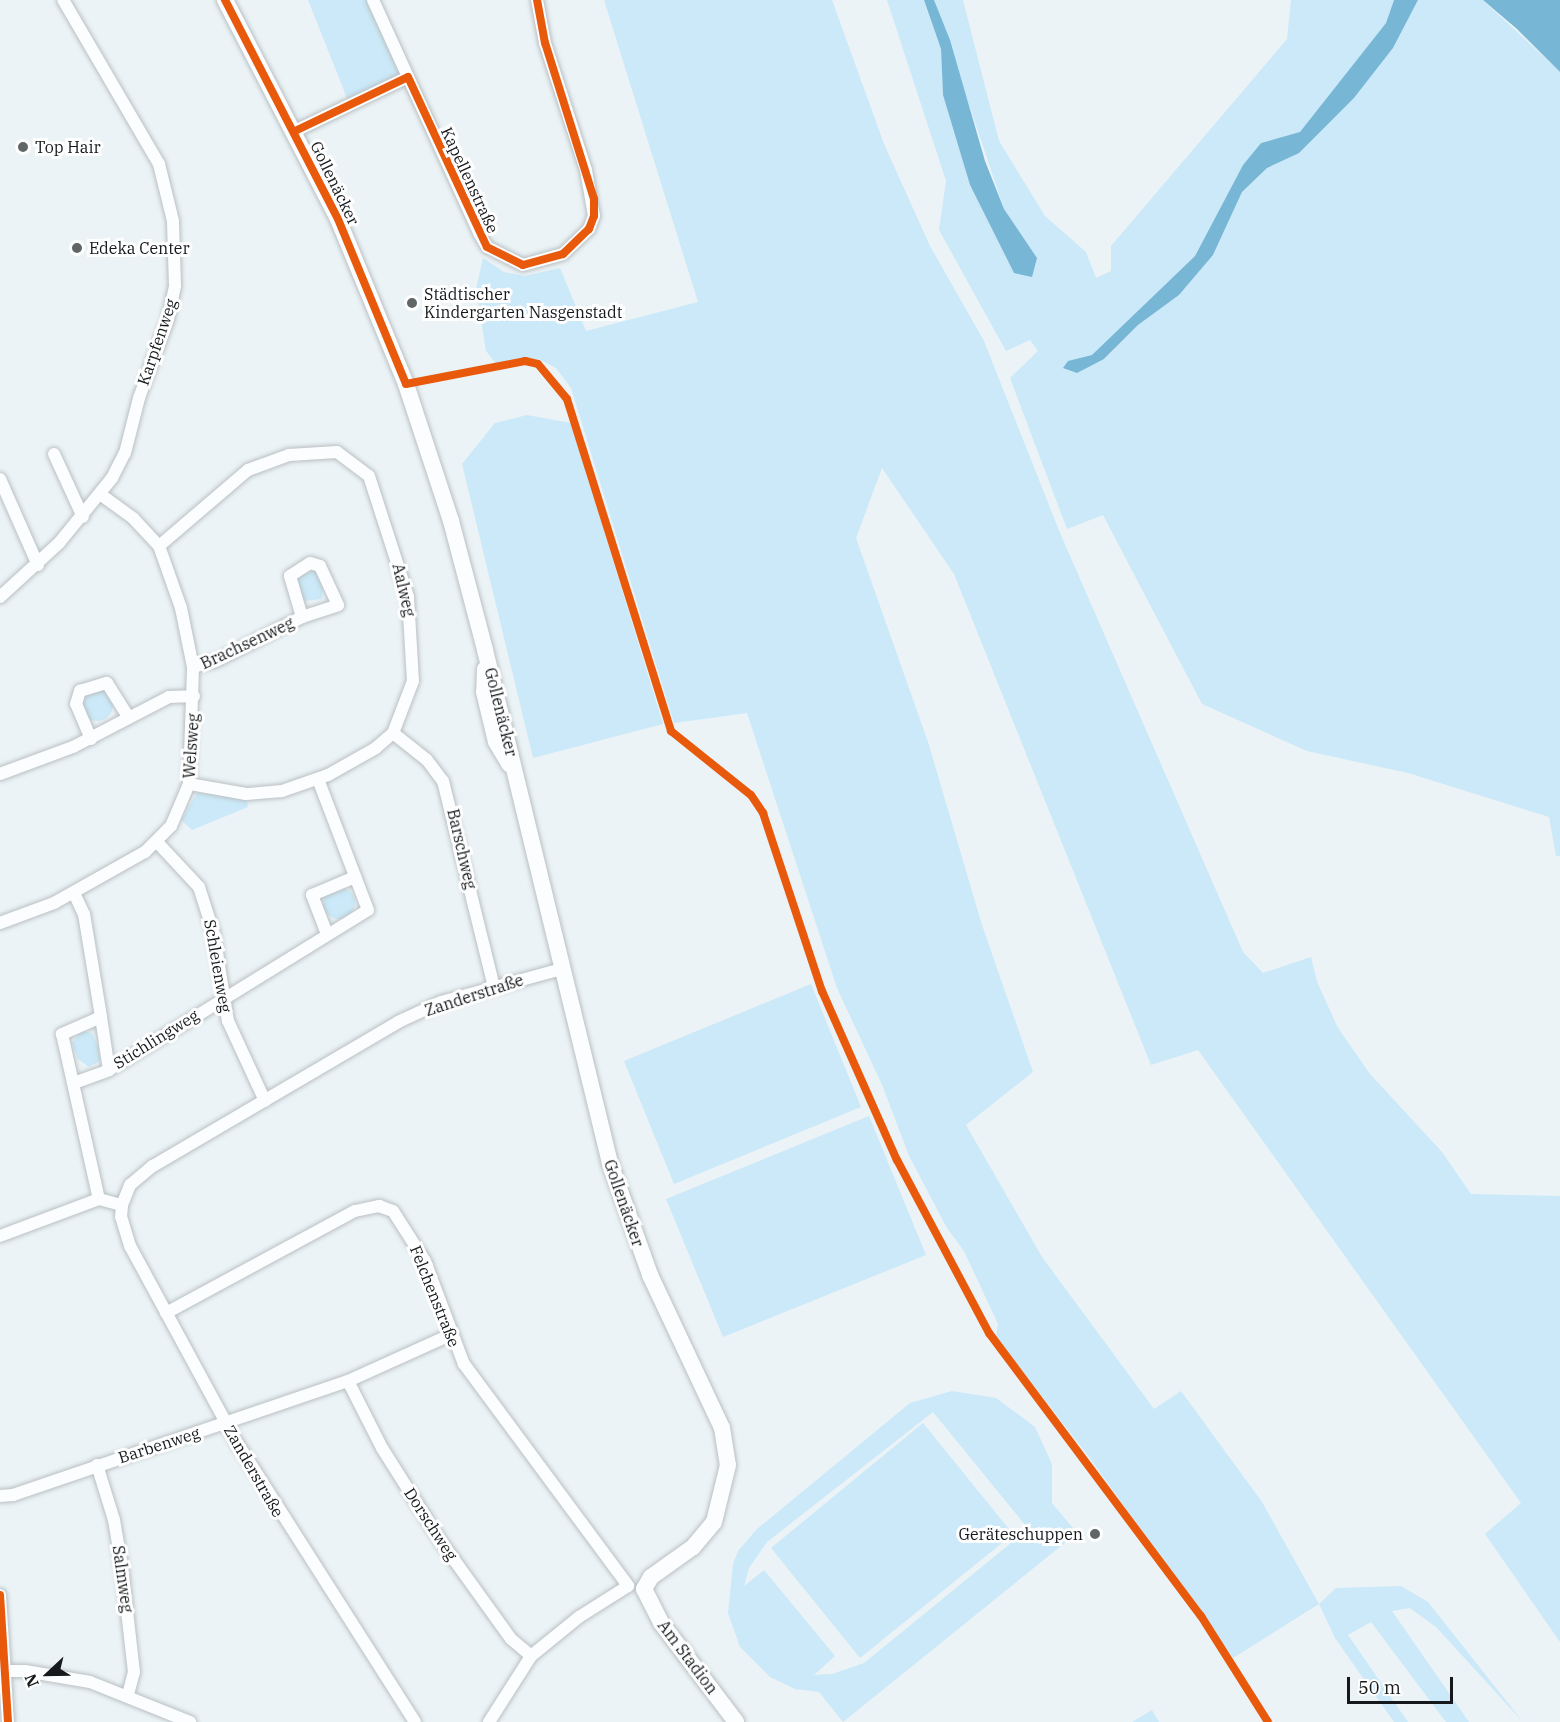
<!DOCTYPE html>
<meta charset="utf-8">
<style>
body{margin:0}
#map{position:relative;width:1560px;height:1722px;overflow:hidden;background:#ebf3f6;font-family:"IBM Plex Serif",serif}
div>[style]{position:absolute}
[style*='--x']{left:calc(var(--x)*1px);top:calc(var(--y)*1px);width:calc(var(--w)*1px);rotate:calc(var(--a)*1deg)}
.green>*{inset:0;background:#cbe9f8}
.round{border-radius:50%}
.water>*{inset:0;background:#78b6d5}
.roads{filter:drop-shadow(0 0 2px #bac0c3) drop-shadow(0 0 2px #bac0c3)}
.street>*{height:12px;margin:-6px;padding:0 6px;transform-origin:6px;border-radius:6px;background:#fcfdfe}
.secondary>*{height:16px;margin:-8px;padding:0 8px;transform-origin:8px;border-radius:8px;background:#fcfdfe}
.cycleway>*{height:8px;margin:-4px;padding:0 4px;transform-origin:4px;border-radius:4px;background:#e8590c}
.dots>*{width:16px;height:16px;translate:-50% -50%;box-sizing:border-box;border:3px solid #fefefe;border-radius:50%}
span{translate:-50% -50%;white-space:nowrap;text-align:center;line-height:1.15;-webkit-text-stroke:6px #fefefe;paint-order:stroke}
.poi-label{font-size:16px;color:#15191c}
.left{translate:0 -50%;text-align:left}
.right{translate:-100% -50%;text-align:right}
.street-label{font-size:16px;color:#15191c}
.north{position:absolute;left:18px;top:1644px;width:60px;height:60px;-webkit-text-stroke:4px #fefefe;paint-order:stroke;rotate:248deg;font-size:16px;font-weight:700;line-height:24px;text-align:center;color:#15191c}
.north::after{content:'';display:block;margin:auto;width:21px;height:27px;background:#15191c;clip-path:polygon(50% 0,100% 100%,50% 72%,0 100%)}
.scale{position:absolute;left:1347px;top:1677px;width:106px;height:27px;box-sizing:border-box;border:3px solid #15191c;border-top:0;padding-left:8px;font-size:18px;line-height:21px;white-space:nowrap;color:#15191c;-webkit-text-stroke:4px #fefefe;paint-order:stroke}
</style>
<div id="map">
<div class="green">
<i style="clip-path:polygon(308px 0,373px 0,408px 77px,349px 103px)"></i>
<i style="clip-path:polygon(604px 0,832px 0,884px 144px,930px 246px,984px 341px,1060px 533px,1243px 952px,1263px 973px,1311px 957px,1317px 982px,1338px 1028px,1370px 1074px,1442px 1152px,1471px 1194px,1560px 1196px,1560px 1642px,1485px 1534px,1521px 1503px,1198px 1050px,1151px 1065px,954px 574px,882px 468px,856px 538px,928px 742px,982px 925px,1033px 1072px,966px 1125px,1042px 1257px,1154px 1409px,1181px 1391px,1262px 1502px,1319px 1604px,1336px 1588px,1401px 1586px,1428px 1602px,1523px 1722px,1436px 1627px,1410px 1608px,1392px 1611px,1469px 1722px,1446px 1722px,1371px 1622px,1348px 1635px,1408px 1722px,1394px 1722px,1335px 1638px,1319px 1604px,1233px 1658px,1089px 1457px,996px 1337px,998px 1324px,964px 1251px,947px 1228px,909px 1156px,883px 1087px,837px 988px,747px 713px,674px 723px,571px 388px,556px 368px,539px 359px,497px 365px,486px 351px,476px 289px,483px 258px,504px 272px,525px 276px,560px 268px,586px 331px,698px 302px)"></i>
<i style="clip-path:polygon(887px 0,924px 0,941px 49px,943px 95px,970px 185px,1014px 273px,1037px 258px,1004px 209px,934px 0,963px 0,999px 141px,1045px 216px,1086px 252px,1096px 278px,1111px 271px,1111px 246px,1287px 39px,1291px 0,1394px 0,1386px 23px,1300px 133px,1261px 143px,1243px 165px,1195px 256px,1092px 356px,1105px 359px,1138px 325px,1179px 295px,1213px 255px,1242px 192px,1267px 168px,1299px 152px,1354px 98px,1393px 48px,1418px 0,1483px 0,1560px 72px,1560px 856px,1556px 856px,1549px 817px,1408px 773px,1307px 751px,1202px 704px,1103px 515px,1067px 529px,1010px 378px,1038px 351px,1030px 340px,1006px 351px,939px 230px,946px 181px)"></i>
<i style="clip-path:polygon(527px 415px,571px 423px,663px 724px,533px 758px,462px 464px,495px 423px)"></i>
<i style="clip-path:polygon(316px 570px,323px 589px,322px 599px,304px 601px,294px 577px)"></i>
<i class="round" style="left:81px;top:689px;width:32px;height:32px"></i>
<i style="clip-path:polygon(197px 793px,246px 797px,248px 807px,192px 830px,181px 820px)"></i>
<i class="round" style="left:323px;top:887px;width:32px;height:32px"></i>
<i style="clip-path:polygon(811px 984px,861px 1107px,674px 1184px,624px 1061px)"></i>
<i style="clip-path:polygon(81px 1031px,92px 1033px,98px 1047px,100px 1061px,89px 1067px,78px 1059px,72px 1043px)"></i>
<i style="clip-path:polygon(869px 1116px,926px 1255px,723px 1337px,666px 1199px)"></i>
<i style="clip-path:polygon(evenodd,952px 1391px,996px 1398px,1035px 1427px,1052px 1464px,1052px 1503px,1077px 1533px,843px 1722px,819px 1692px,795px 1689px,770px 1677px,740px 1647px,728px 1613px,733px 1564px,738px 1551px,757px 1529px,910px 1403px,952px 1391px,933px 1412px,1026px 1526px,1016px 1539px,864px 1663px,832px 1674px,814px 1675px,835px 1656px,764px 1570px,744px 1586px,749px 1568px,767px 1542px,933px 1412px)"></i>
<i style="clip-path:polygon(923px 1423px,1013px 1534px,860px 1658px,771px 1548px)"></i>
<i style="clip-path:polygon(1152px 1710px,1159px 1722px,1132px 1722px)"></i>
</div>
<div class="water">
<i style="clip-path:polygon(924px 0,934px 0,950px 40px,985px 161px,1004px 209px,1037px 258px,1032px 277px,1014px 273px,970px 185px,943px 95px,941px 49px)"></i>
<i style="clip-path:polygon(1394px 0,1418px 0,1393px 48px,1354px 98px,1299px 153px,1267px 168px,1242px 192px,1213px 255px,1179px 295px,1138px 325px,1104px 359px,1077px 373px,1063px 368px,1068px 361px,1092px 355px,1195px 256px,1243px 165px,1261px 143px,1300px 132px,1386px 23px)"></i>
<i style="clip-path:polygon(1483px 0,1560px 0,1560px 72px,1517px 29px)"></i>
</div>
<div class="roads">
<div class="street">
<i style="--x:373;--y:0;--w:256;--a:65.5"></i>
<i style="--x:479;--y:233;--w:16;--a:60"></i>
<i style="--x:487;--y:247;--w:40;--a:26.6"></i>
<i style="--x:523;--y:265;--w:41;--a:-15.4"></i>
<i style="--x:563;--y:254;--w:36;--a:-44"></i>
<i style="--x:589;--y:229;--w:14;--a:-69"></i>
<i style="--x:594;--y:216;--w:47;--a:-99.9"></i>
<i style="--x:586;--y:170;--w:133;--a:-107.9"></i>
<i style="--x:545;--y:43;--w:44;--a:-100.5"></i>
<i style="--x:295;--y:131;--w:125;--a:-25.5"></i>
<i style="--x:54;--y:454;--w:69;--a:65.3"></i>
<i style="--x:0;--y:479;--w:94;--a:66.2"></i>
<i style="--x:159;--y:546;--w:117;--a:-40.5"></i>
<i style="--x:248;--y:470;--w:44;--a:-20.1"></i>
<i style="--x:289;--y:455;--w:48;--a:-3.6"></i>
<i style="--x:337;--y:452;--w:40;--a:37"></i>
<i style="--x:369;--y:476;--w:127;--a:72.1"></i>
<i style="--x:408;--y:597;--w:84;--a:86.6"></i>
<i style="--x:413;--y:681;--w:56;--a:111"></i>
<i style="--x:393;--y:733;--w:23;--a:139"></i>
<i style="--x:376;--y:748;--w:55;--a:150.6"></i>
<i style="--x:328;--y:775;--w:49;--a:160.8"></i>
<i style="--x:282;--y:791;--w:36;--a:175"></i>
<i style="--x:246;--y:794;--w:58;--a:-170"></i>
<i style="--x:0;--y:597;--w:80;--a:-42.5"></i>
<i style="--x:59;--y:543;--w:84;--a:-50.8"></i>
<i style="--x:112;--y:478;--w:28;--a:-63"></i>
<i style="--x:125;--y:453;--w:57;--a:-75.7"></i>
<i style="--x:139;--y:398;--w:84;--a:-69.8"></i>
<i style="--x:168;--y:319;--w:34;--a:-78"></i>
<i style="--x:175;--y:286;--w:65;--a:-91.8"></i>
<i style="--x:173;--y:221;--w:59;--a:-103.8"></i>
<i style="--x:159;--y:164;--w:190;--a:-120.3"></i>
<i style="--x:193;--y:667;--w:24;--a:-15"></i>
<i style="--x:216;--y:661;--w:97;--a:-27.1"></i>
<i style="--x:302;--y:617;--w:38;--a:-18"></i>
<i style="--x:338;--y:605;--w:43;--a:-114.8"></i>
<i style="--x:320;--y:566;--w:10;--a:-163"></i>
<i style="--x:310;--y:563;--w:24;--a:147"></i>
<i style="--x:290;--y:576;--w:43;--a:73.7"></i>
<i style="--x:393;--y:733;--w:43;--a:38.5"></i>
<i style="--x:427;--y:760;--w:26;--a:53"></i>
<i style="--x:443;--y:781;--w:212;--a:76.1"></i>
<i style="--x:91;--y:739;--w:38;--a:-113"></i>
<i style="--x:76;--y:704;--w:14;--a:-73"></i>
<i style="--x:80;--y:691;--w:28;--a:-17"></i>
<i style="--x:107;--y:683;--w:41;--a:57.8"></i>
<i style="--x:0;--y:774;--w:78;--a:-20.3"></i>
<i style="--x:73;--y:747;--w:108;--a:-27.5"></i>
<i style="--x:169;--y:697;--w:25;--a:-2"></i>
<i style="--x:157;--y:842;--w:62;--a:47"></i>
<i style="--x:199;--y:887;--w:49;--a:72.3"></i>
<i style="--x:214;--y:934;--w:88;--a:80.9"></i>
<i style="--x:228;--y:1021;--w:88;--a:65.2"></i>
<i style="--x:74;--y:893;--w:23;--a:65"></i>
<i style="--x:84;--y:914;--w:104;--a:80.6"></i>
<i style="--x:101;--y:1017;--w:43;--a:156.4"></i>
<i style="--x:62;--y:1034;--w:169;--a:77.4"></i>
<i style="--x:0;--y:923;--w:58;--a:-20.3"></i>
<i style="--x:54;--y:903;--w:104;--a:-29.3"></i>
<i style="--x:145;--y:852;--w:37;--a:-45"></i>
<i style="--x:171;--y:826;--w:46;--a:-66.8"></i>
<i style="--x:189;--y:784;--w:117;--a:-88"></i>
<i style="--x:193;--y:667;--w:60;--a:-101.5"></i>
<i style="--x:181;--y:608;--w:66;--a:-109.5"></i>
<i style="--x:159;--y:546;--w:38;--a:-133"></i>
<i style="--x:133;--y:518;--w:39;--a:-144"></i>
<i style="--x:327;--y:934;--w:42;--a:-111"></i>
<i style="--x:312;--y:895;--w:47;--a:-22.7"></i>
<i style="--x:109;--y:1070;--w:304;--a:-31.7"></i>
<i style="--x:368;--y:910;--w:140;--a:-110.9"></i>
<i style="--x:74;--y:1083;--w:37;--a:-20"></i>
<i style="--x:109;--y:1070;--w:54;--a:-98.6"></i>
<i style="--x:0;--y:1236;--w:106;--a:-20.5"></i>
<i style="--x:99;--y:1199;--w:24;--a:15"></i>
<i style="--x:166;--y:1313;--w:215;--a:-28.4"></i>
<i style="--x:355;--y:1211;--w:25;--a:-12"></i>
<i style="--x:379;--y:1206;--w:15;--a:20"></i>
<i style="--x:393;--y:1211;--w:59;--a:57.4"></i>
<i style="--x:425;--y:1261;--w:110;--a:69.3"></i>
<i style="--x:464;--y:1364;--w:276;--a:53.5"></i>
<i style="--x:348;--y:1381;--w:75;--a:63.1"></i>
<i style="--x:382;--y:1448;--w:112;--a:57.7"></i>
<i style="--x:442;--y:1543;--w:118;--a:54.3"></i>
<i style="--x:511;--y:1639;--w:26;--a:40"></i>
<i style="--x:97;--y:1465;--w:58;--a:72.8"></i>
<i style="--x:114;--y:1520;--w:48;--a:80.3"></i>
<i style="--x:122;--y:1567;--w:106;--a:83.5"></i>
<i style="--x:134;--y:1672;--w:24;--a:105"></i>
<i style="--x:0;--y:1496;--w:13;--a:-4"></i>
<i style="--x:13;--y:1495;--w:354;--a:-18.8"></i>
<i style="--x:348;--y:1381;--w:112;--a:-24.3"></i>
<i style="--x:0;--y:1595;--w:127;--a:86.4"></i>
<i style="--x:5;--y:1671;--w:20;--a:0"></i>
<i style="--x:25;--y:1671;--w:66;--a:9.6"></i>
<i style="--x:90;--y:1682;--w:108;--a:21.8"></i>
<i style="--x:415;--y:1722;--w:331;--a:-122.5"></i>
<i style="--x:237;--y:1443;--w:224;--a:-118.5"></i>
<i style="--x:130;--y:1246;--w:30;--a:-107"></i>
<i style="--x:121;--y:1217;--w:12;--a:-85"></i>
<i style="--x:122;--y:1205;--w:22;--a:-68"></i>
<i style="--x:130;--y:1185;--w:30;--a:-40"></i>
<i style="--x:153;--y:1166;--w:284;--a:-30.4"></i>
<i style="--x:398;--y:1022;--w:47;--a:-24.9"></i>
<i style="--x:441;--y:1002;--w:125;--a:-15.3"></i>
<i style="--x:489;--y:1722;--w:78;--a:-57.5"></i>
<i style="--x:531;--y:1656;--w:62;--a:-39.1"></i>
<i style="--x:579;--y:1617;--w:58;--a:-32.3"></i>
</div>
<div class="secondary">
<i style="--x:225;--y:0;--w:246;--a:62.7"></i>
<i style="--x:338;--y:219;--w:178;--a:67.6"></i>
<i style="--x:406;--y:384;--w:144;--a:71.8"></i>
<i style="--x:451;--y:521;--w:133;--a:75.2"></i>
<i style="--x:485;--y:650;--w:528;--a:76.31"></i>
<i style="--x:610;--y:1163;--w:119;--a:70.3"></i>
<i style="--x:650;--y:1275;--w:169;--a:64.8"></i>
<i style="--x:722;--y:1428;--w:37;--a:81"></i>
<i style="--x:728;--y:1465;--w:59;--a:103.8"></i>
<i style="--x:714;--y:1522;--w:33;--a:130"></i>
<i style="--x:693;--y:1547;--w:52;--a:144.5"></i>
<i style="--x:651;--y:1577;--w:14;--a:120"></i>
<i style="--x:644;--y:1589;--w:39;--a:63"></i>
<i style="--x:662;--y:1624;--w:123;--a:52.9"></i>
<i style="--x:485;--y:669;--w:23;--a:92"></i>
<i style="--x:484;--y:692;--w:51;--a:76.5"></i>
<i style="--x:496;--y:742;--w:26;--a:59"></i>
</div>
</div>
<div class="cycleway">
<i style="--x:225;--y:0;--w:246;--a:62.7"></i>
<i style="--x:338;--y:219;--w:178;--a:67.6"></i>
<i style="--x:406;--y:384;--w:121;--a:-10.9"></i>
<i style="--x:525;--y:361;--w:13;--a:13"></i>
<i style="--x:538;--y:364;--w:45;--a:50.4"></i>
<i style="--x:567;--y:399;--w:348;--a:72.6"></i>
<i style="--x:671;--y:731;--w:102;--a:38.7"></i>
<i style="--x:751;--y:795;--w:22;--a:56"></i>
<i style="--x:763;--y:813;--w:188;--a:71.7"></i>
<i style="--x:822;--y:991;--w:185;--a:66.1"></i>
<i style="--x:897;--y:1160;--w:196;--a:62"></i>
<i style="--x:989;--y:1333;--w:354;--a:53.2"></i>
<i style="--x:1201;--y:1616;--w:125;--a:57.7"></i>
<i style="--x:295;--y:131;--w:125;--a:-25.5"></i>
<i style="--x:408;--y:77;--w:187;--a:65.1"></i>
<i style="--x:487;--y:247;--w:40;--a:26.6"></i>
<i style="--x:523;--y:265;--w:41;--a:-15.4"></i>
<i style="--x:563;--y:254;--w:36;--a:-44"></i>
<i style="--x:589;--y:229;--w:14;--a:-69"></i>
<i style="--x:594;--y:216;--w:17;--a:-90"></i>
<i style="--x:594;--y:199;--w:164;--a:-107.4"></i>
<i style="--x:545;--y:43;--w:44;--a:-100.5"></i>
<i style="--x:0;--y:1595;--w:127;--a:86.4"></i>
</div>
<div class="dots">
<i style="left:23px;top:147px;background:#606568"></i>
<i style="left:77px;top:248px;background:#606568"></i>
<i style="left:412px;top:303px;background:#606568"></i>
<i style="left:1095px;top:1534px;background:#606568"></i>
</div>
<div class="poi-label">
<span class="left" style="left:35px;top:147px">Top Hair</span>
<span class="left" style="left:89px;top:248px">Edeka Center</span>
<span class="left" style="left:424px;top:303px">Städtischer<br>Kindergarten Nasgenstadt</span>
<span class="right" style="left:1083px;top:1534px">Geräteschuppen</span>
</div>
<div class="street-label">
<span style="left:470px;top:180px;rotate:65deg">Kapellenstraße</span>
<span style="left:335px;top:183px;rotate:64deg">Gollenäcker</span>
<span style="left:157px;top:342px;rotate:-71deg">Karpfenweg</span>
<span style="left:404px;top:590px;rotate:77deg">Aalweg</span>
<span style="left:247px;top:643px;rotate:-25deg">Brachsenweg</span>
<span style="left:501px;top:712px;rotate:76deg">Gollenäcker</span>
<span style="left:191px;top:746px;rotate:-86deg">Welsweg</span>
<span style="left:462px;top:849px;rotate:77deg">Barschweg</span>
<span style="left:218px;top:966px;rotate:80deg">Schleienweg</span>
<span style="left:474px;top:995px;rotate:-18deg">Zanderstraße</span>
<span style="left:156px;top:1039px;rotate:-32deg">Stichlingweg</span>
<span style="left:624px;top:1203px;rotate:71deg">Gollenäcker</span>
<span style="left:435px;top:1296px;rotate:68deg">Felchenstraße</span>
<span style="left:159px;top:1445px;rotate:-18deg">Barbenweg</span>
<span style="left:254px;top:1471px;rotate:60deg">Zanderstraße</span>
<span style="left:431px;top:1524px;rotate:57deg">Dorschweg</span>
<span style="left:123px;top:1579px;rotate:82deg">Salmweg</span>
<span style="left:688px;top:1657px;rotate:53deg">Am Stadion</span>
</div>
<div class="north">N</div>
<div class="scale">50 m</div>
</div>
